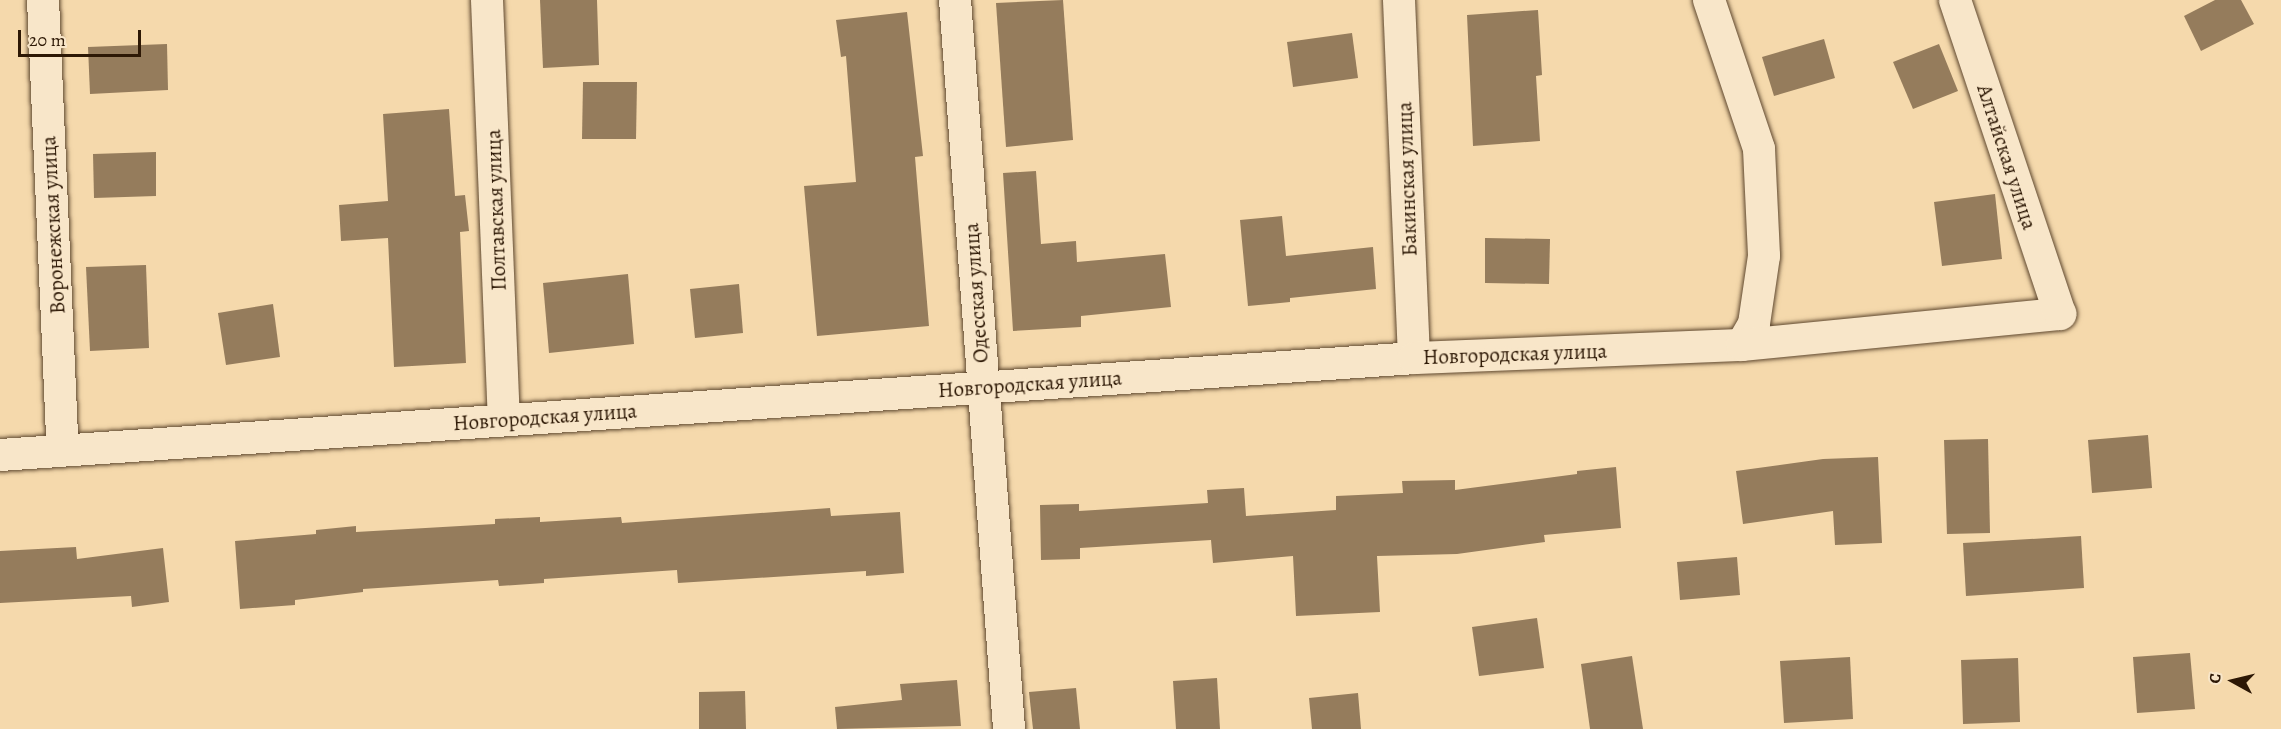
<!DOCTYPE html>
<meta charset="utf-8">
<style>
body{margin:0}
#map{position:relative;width:2281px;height:729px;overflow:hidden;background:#f5d9ac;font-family:Alegreya,serif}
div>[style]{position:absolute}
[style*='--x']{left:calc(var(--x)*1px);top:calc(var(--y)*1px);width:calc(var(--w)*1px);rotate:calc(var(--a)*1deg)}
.building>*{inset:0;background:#957c5c}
.roads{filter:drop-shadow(0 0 2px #5f482f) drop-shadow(0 0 2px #5f482f)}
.minor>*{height:32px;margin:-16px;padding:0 16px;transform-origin:16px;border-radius:16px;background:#f8e6c9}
span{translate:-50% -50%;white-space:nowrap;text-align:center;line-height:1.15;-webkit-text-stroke:4.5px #f8e6c9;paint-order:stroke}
.street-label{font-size:21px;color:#2d1805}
.north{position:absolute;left:2203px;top:651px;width:60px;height:60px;-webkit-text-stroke:4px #f8e6c9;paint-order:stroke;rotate:278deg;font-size:16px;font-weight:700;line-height:24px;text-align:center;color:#2d1805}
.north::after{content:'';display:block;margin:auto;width:21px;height:27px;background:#2d1805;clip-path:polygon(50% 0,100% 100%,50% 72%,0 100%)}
.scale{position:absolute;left:18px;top:30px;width:123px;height:27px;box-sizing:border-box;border:3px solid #2d1805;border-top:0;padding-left:8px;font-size:18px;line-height:21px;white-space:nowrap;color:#2d1805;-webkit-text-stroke:4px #f8e6c9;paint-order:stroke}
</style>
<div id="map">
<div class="building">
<i style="clip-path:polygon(540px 0,597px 0,599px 65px,543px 68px)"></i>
<i style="clip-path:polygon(1063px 0,1073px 140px,1006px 147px,996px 3px)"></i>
<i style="clip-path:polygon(2215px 0,2241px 0,2254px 24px,2201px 51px,2184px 16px)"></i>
<i style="clip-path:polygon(1538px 10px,1542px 75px,1536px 76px,1540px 141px,1473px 146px,1467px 15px)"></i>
<i style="clip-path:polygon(907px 12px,923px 156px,915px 157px,929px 326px,817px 336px,804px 186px,856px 182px,846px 56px,841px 57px,836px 20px)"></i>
<i style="clip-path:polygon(1352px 33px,1358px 78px,1293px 87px,1287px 42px)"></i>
<i style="clip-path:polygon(1824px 39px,1835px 78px,1774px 96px,1762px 57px)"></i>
<i style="clip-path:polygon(167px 44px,168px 90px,90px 94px,88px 47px)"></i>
<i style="clip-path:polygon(1939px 44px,1958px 91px,1913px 109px,1893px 62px)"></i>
<i style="clip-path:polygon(583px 82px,637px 82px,636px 139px,582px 139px)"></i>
<i style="clip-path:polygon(449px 109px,455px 196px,465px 195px,469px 231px,460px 232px,466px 363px,394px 367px,388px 238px,341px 241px,339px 205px,388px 201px,383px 114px)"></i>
<i style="clip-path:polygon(156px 152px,156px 196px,94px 198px,93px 154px)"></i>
<i style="clip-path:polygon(1036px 171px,1041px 244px,1076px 241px,1077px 262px,1165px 254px,1171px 307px,1081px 316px,1081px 327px,1013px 331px,1003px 173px)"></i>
<i style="clip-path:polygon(1995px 194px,2002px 259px,1942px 266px,1934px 202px)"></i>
<i style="clip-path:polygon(1282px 216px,1286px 256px,1373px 247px,1376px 289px,1290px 298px,1290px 302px,1248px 306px,1240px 220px)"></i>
<i style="clip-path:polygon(1485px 238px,1550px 239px,1549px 284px,1485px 283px)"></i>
<i style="clip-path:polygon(146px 265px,149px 348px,90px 351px,86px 267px)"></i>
<i style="clip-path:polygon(628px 274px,634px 344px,549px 353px,543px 283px)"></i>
<i style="clip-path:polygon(739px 284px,743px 333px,695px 338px,690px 289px)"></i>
<i style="clip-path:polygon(273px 304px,280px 357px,226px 365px,218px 313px)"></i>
<i style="clip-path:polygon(2148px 435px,2152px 488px,2092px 493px,2088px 440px)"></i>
<i style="clip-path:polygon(1988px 439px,1990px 533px,1947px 534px,1944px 440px)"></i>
<i style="clip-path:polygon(1878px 457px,1882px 543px,1835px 545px,1833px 511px,1743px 524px,1736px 471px,1823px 459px)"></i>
<i style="clip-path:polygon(1616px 467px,1621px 528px,1544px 535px,1545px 542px,1457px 554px,1377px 556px,1380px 612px,1296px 616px,1293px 556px,1213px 563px,1211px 540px,1080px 548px,1080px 559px,1041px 560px,1040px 505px,1079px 504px,1079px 511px,1208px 503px,1207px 490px,1244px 488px,1246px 516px,1336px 510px,1336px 496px,1403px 493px,1402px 481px,1455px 480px,1455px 490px,1577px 474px,1577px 471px)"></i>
<i style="clip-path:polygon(830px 508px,831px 516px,900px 512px,904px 573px,866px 576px,866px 571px,678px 583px,677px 570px,544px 579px,544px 583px,499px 586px,498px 580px,363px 589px,363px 592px,295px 600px,295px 605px,240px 609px,235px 541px,316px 534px,316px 530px,356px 526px,356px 532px,495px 524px,495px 519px,540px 517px,540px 522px,621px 517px,622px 523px)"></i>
<i style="clip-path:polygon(2081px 536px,2084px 588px,1966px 596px,1963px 543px)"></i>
<i style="clip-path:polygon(76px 547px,77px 559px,163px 548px,169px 602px,132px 607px,131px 596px,0 603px,0 551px)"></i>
<i style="clip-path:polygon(1737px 557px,1740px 595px,1680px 600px,1677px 562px)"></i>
<i style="clip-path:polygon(1537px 618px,1544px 668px,1479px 676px,1472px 627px)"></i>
<i style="clip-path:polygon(2190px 653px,2195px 709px,2137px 713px,2133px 657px)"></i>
<i style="clip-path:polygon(1632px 656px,1643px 729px,1590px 729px,1581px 664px)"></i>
<i style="clip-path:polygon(1850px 657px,1853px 719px,1784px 723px,1780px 661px)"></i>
<i style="clip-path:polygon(2018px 658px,2020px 722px,1963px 724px,1961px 660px)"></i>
<i style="clip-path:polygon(1217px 678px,1220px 729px,1176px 729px,1173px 681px)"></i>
<i style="clip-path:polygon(957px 680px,961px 726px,837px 729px,835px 707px,902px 700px,900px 684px)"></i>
<i style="clip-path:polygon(1076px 688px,1080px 729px,1033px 729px,1029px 692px)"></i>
<i style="clip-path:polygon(745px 691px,746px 729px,699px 729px,699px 692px)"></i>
<i style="clip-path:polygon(1358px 693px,1361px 729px,1312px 729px,1309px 698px)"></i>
</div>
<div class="roads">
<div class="minor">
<i style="--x:43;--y:0;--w:450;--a:87.5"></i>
<i style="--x:487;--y:0;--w:420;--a:87.7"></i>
<i style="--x:955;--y:0;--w:731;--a:85.76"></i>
<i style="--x:1399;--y:0;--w:358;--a:87.6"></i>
<i style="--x:1709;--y:0;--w:157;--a:71.4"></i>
<i style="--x:1759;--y:149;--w:107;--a:87.3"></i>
<i style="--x:1764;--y:256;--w:69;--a:98.4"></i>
<i style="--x:1754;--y:324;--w:24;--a:120"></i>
<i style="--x:0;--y:455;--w:1417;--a:-3.92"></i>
<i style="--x:1414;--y:358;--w:328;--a:-2.3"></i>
<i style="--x:1742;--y:345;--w:320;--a:-5.6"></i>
<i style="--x:2060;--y:314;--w:331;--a:-108.5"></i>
</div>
</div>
<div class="street-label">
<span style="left:2007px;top:157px;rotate:72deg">Алтайская улица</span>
<span style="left:1407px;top:179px;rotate:-92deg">Бакинская улица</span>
<span style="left:496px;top:210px;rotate:-92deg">Полтавская улица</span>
<span style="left:53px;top:225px;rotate:-93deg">Воронежская улица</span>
<span style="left:976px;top:293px;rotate:-94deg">Одесская улица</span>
<span style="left:1515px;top:354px;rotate:-2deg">Новгородская улица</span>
<span style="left:1030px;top:384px;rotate:-4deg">Новгородская улица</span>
<span style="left:545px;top:417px;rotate:-4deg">Новгородская улица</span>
</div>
<div class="north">С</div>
<div class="scale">20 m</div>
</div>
